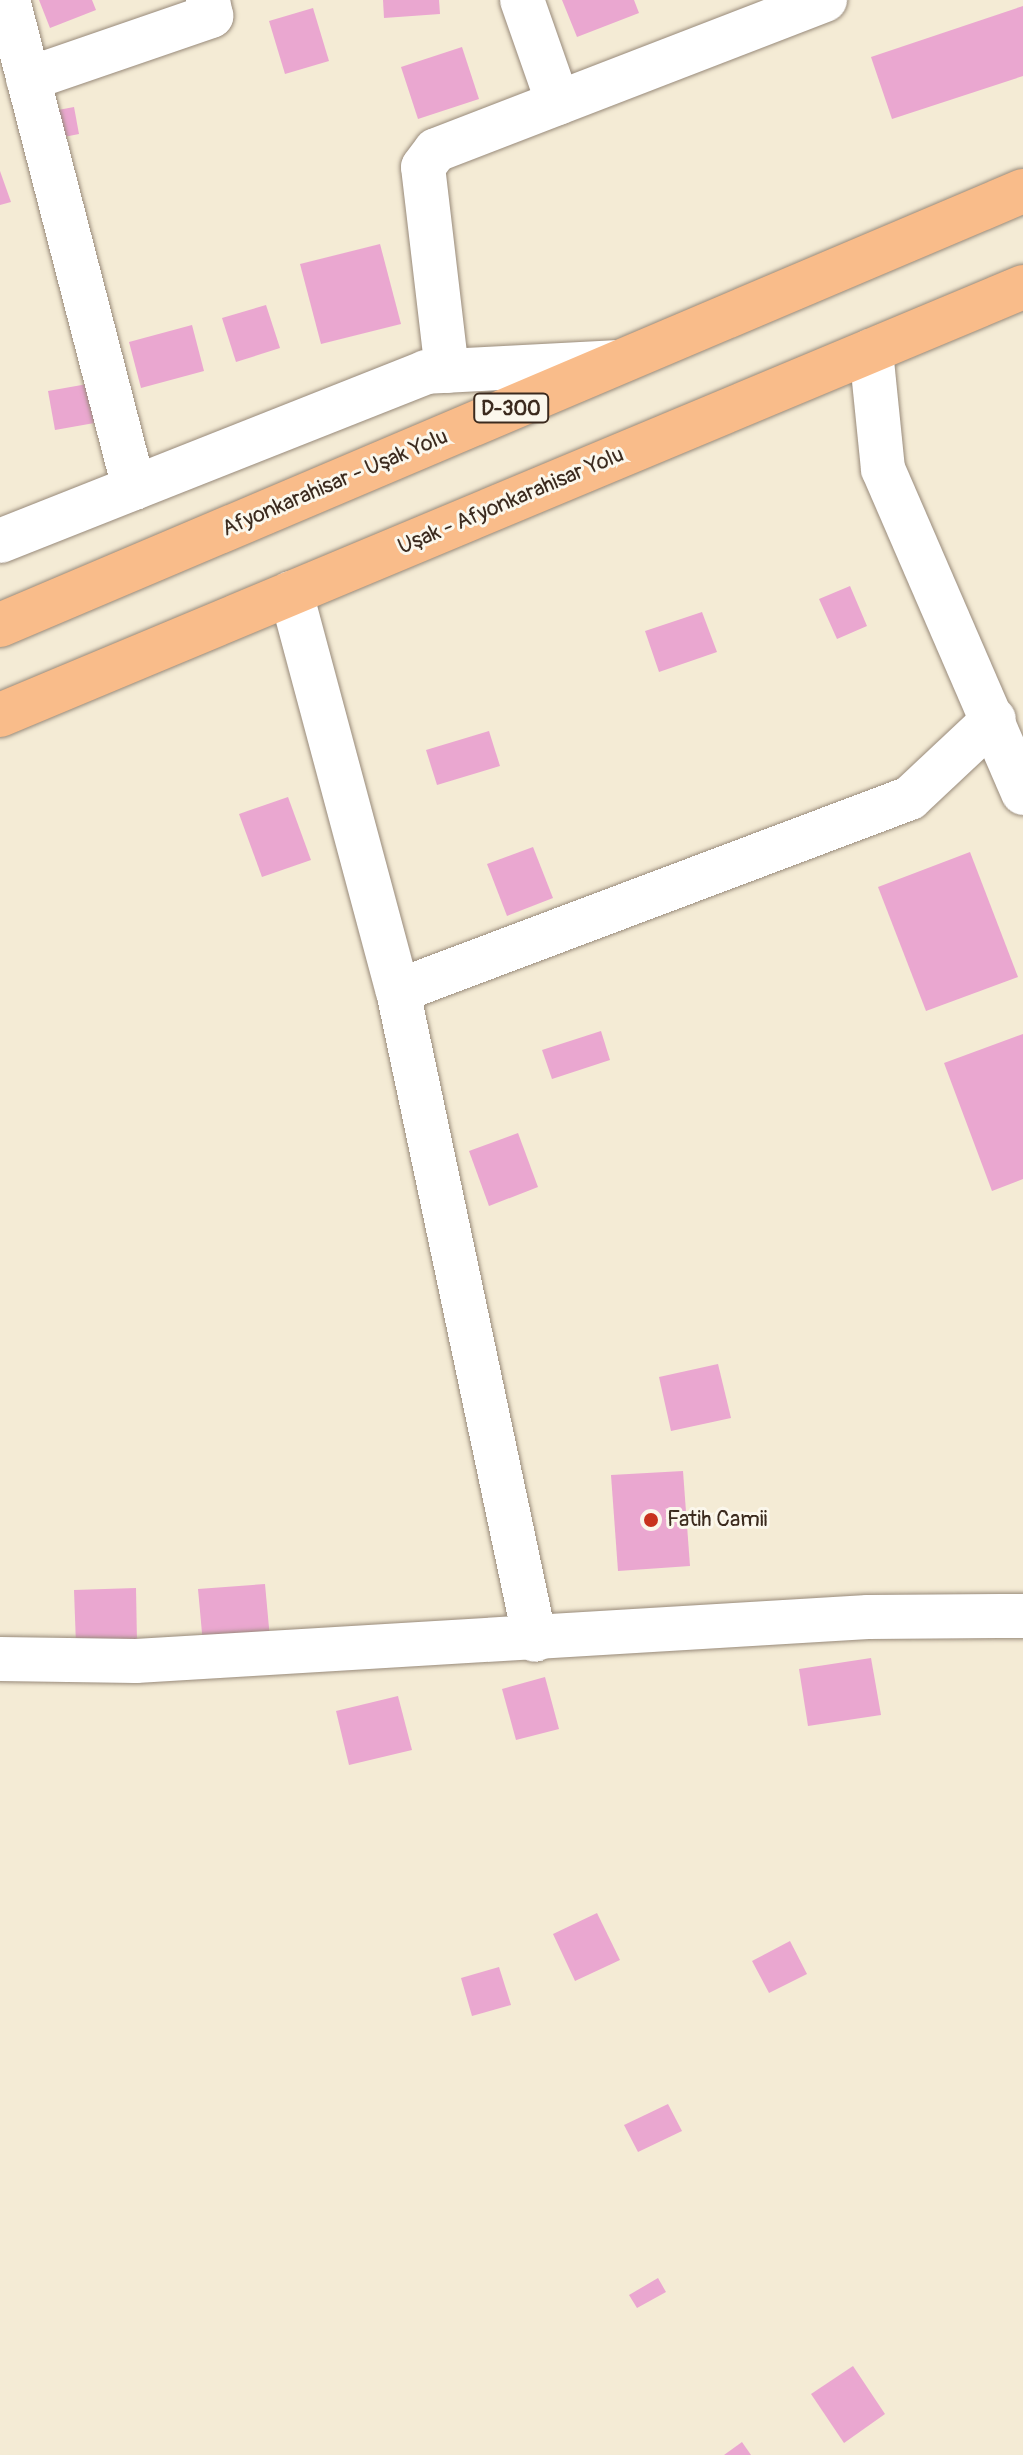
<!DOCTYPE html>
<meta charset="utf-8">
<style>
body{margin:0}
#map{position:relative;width:1023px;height:2455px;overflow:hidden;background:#f4ebd5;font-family:Pangolin,sans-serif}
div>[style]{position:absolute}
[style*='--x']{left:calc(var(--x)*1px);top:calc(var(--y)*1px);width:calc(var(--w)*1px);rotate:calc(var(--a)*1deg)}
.building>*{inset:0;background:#eaa7d0}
.roads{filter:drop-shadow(0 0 2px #988a7a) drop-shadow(0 0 2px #988a7a)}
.minor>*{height:44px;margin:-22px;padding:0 22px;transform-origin:22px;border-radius:22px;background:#fff}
.highway>*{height:44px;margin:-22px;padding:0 22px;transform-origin:22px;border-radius:22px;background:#f9bc8a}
.dots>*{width:22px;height:22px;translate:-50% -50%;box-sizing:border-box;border:4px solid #fbf7ec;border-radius:50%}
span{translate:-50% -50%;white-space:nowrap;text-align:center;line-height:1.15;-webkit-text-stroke:6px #fbf7ec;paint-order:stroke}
.shield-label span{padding:2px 6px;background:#fbf7ec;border:2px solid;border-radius:6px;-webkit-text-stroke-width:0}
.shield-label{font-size:20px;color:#3b2a1e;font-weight:700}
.street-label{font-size:22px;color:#3b2a1e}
.poi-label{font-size:22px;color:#3b2a1e}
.left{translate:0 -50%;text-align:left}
</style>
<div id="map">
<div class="building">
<i style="clip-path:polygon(39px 0,92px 0,96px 10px,50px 28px)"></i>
<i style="clip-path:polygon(383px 0,439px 0,440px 14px,384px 18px)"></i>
<i style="clip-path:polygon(562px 0,634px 0,639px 13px,577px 37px)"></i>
<i style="clip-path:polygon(1023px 6px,1023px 76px,892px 119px,871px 57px)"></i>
<i style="clip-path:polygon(313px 8px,329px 61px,285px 74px,269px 21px)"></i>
<i style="clip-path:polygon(462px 47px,479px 99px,418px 119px,401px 67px)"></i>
<i style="clip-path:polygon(74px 107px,79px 134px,64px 137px,58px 110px)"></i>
<i style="clip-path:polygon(0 171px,11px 202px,0 205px)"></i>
<i style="clip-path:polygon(380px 244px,401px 324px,321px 344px,300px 264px)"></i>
<i style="clip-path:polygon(266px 305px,280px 348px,236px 362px,222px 318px)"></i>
<i style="clip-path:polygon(192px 325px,204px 371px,141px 388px,129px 342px)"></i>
<i style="clip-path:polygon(93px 383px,100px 422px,55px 430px,48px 391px)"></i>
<i style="clip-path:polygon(850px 586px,867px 626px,837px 639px,819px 599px)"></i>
<i style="clip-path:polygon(702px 612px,717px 652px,659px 672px,645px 631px)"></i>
<i style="clip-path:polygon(489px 731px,500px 766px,437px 785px,426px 750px)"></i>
<i style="clip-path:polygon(288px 797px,311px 860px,262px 877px,239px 814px)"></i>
<i style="clip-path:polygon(533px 847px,553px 898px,507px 916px,487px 864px)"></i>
<i style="clip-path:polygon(970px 852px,1018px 977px,926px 1011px,878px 887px)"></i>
<i style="clip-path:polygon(601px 1031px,610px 1060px,552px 1079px,542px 1050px)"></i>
<i style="clip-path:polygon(1023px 1034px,1023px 1179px,992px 1191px,944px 1063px)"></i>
<i style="clip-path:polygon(518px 1133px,538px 1187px,489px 1206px,469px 1151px)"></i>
<i style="clip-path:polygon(718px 1364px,731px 1418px,671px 1431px,659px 1377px)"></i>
<i style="clip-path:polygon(683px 1471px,690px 1566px,618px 1571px,611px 1475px)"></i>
<i style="clip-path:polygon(265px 1584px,270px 1639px,203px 1644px,198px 1589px)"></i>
<i style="clip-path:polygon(136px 1588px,137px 1643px,76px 1645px,74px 1590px)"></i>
<i style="clip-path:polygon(871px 1658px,881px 1715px,808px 1726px,799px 1669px)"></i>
<i style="clip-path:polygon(545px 1677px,559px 1729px,516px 1740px,502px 1689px)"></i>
<i style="clip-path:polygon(398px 1696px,412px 1750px,349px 1765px,336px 1711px)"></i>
<i style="clip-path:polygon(597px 1913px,620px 1960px,575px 1981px,553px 1934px)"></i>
<i style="clip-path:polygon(790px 1941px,807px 1974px,769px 1993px,752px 1961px)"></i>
<i style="clip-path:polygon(499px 1967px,511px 2005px,472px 2016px,461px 1978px)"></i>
<i style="clip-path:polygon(668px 2104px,682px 2131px,638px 2152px,624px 2125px)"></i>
<i style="clip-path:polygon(658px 2278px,666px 2292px,637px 2308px,629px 2295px)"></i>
<i style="clip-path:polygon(853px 2366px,885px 2414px,844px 2443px,811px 2394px)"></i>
<i style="clip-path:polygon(742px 2442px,751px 2455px,724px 2455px)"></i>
</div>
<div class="roads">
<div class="minor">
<i style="--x:8;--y:0;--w:504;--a:75.52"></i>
<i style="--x:522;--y:0;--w:109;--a:70.7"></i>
<i style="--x:28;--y:79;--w:194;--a:-19"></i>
<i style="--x:211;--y:16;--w:16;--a:-101"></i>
<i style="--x:871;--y:351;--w:119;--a:84.2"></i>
<i style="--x:883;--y:469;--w:353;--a:66.6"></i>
<i style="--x:447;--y:371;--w:205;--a:-96.7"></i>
<i style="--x:423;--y:167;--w:21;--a:-53"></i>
<i style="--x:436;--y:150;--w:417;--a:-21.1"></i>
<i style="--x:0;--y:541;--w:458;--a:-21.6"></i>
<i style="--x:426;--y:372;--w:191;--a:-3"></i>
<i style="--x:291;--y:593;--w:412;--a:75"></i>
<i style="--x:398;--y:991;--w:663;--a:78.08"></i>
<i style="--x:398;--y:991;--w:547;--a:-20.65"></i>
<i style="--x:910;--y:798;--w:115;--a:-43.2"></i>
<i style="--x:0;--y:1659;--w:136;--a:0.8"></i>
<i style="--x:136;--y:1661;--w:733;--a:-3.44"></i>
<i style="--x:868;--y:1617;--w:155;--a:-0.4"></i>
</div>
<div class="highway">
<i style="--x:0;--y:625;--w:1111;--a:-22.99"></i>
<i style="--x:0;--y:715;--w:1109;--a:-22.7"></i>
</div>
</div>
<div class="dots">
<i style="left:651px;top:1520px;background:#c8321e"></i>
</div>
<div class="shield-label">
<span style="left:511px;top:408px">D-300</span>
</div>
<div class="street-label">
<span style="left:335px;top:483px;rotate:-23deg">Afyonkarahisar - Uşak Yolu</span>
<span style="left:511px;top:501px;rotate:-23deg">Uşak - Afyonkarahisar Yolu</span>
</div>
<div class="poi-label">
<span class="left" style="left:667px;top:1520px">Fatih Camii</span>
</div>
</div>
